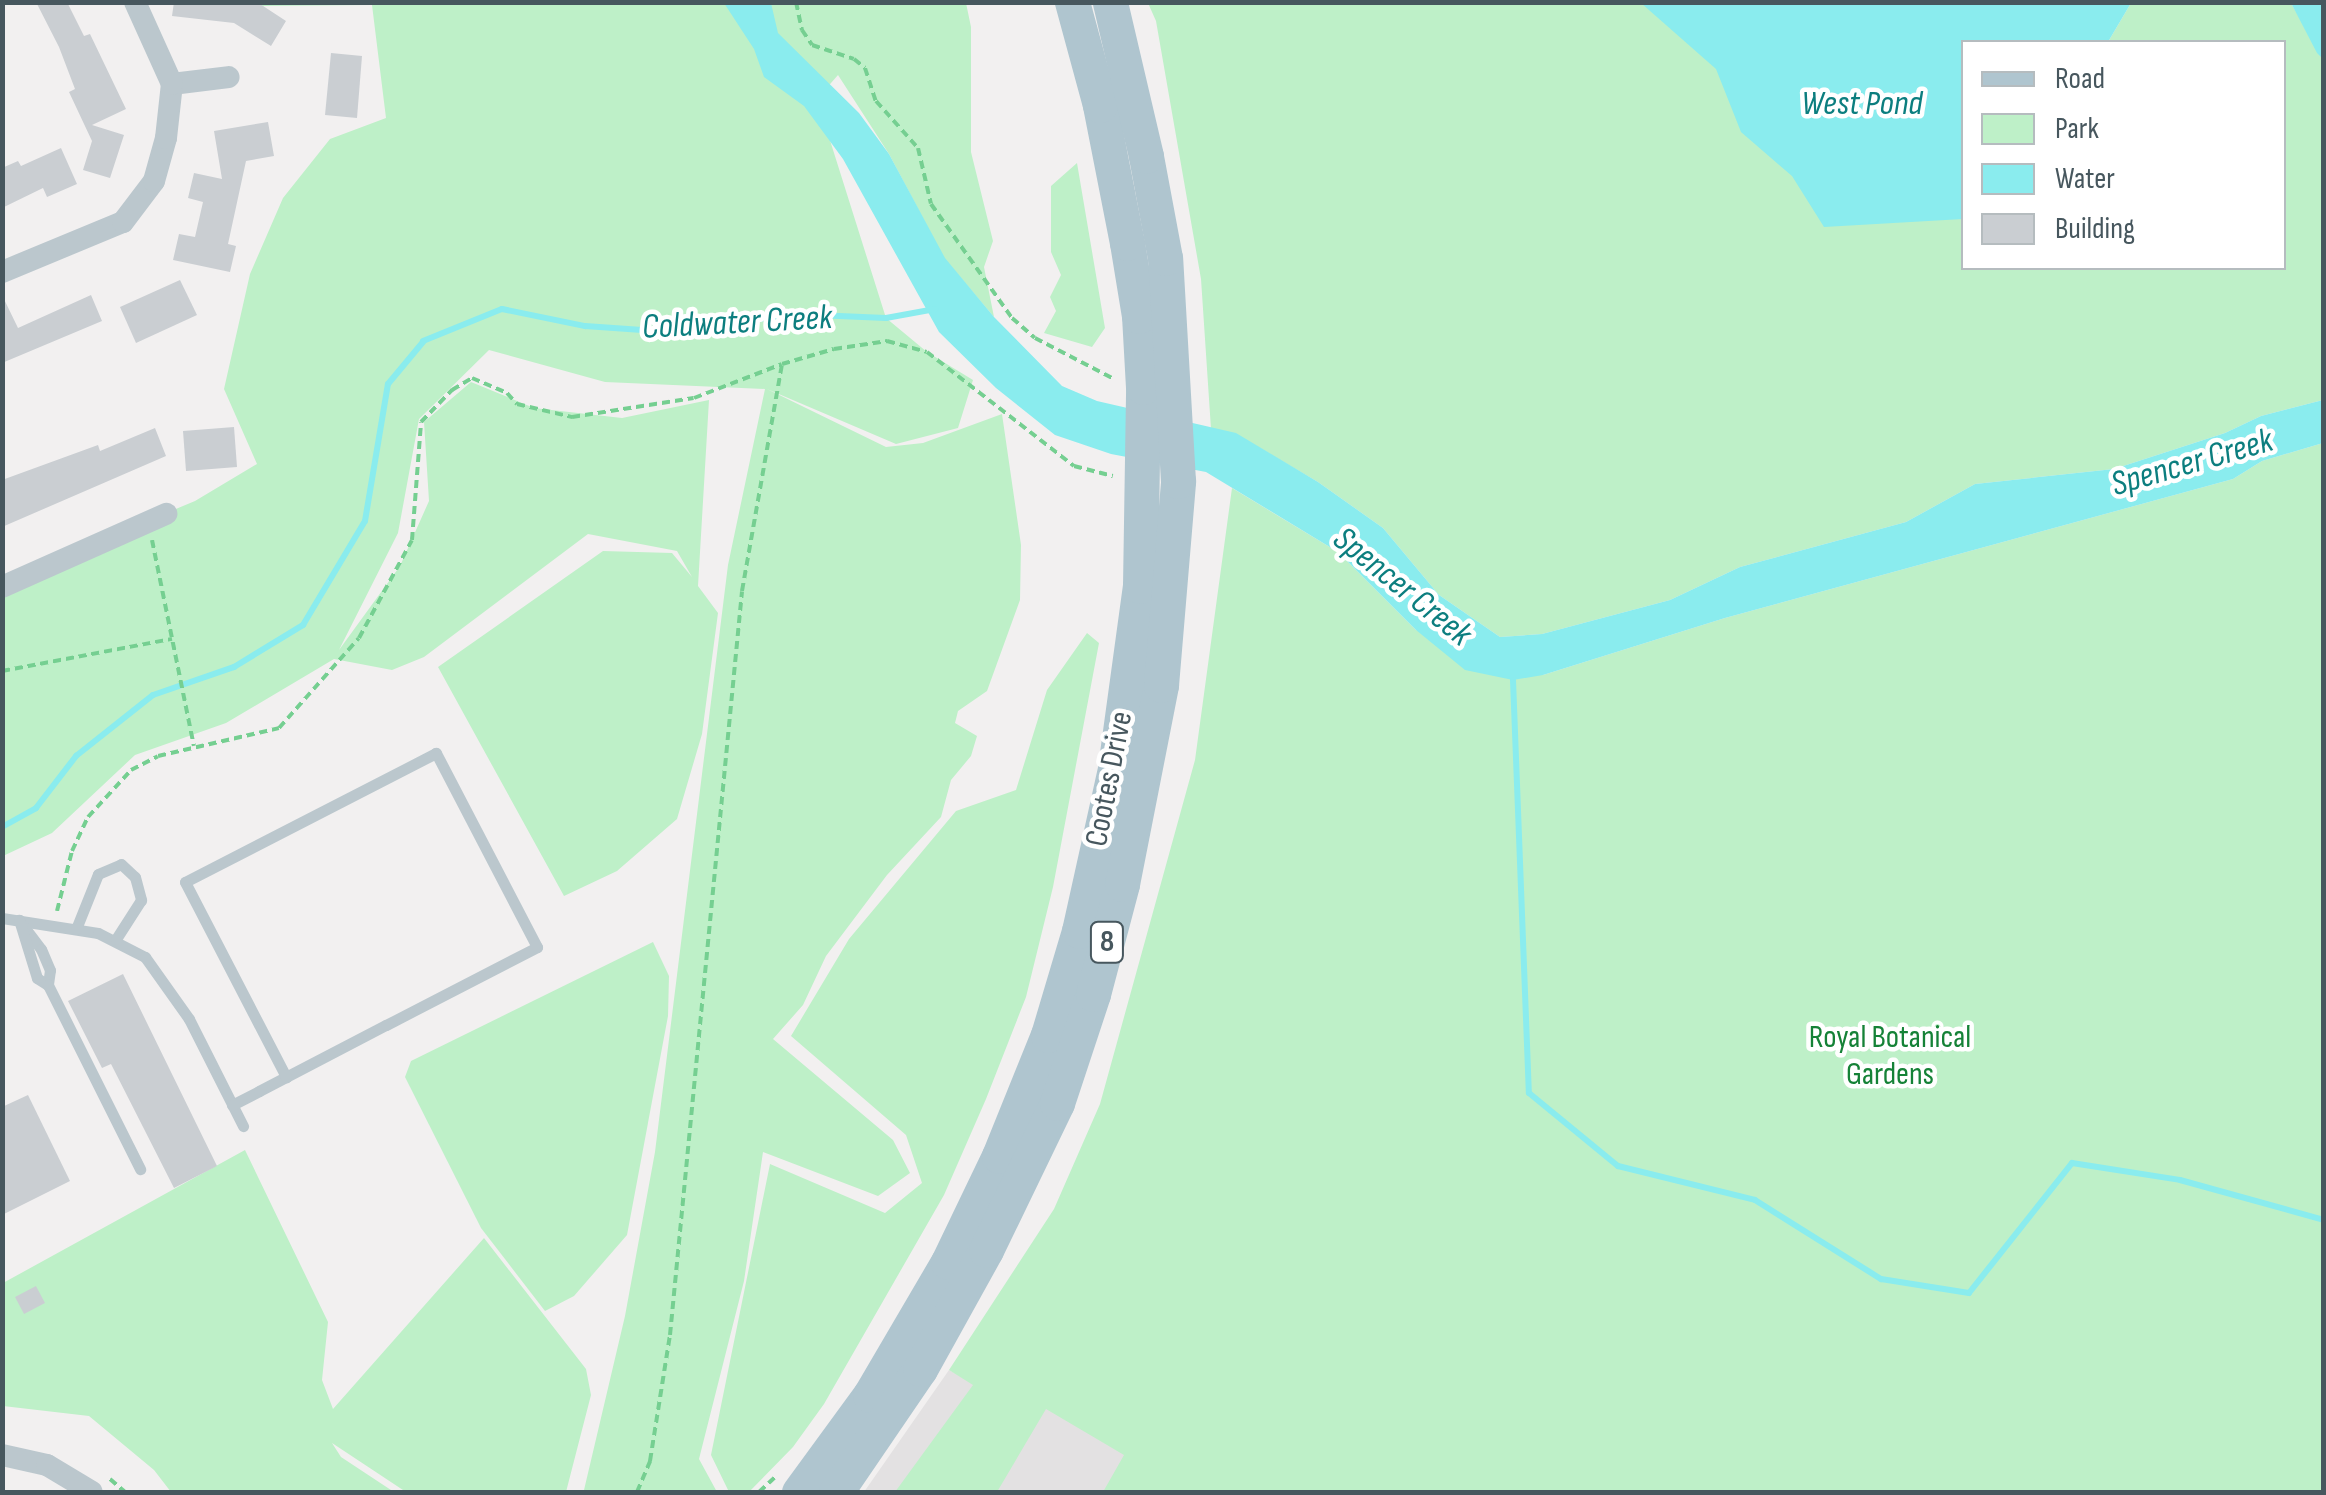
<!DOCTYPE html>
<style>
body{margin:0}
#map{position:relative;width:2326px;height:1495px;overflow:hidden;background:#f2f0f0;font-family:"Sofia Sans Condensed",sans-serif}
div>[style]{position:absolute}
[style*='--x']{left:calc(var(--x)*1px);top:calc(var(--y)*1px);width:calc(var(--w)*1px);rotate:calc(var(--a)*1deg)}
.education>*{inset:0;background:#e3e1e2}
.green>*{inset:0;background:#bef0c8}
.water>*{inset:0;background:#8aecee}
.stream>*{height:6px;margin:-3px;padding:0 3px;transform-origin:3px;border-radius:3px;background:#8aecee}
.building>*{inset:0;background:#caced2}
.path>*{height:4px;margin-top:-2px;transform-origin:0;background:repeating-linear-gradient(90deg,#75cf91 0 8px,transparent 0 13px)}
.lane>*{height:11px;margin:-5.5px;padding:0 5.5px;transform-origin:5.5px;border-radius:5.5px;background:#bbc7cd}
.street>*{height:22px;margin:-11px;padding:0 11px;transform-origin:11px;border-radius:11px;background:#bbc7cd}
.primary>*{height:35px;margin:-17.5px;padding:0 17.5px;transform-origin:17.5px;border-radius:17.5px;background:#afc5cf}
span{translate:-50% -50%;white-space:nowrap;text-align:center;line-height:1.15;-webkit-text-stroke:9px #fff;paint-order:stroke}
.shield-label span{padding:2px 8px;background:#fff;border:2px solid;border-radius:8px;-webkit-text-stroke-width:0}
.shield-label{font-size:30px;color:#47575e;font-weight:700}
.street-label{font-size:32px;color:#47575e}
.park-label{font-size:32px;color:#158237}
.water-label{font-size:35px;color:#0c7e7f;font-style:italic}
.frame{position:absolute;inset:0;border:5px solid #47575e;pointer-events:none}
.legend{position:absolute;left:1961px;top:40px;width:325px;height:230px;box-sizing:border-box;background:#fff;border:2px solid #b5bcbf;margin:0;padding:12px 18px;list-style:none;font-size:30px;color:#47575e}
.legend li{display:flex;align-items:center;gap:20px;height:50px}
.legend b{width:50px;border:2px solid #b5bcbf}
</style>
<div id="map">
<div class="education">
<i style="clip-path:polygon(949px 1370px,991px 1393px,1046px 1406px,1169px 1477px,1160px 1492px,864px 1492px)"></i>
</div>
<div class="green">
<i style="clip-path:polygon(259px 3px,966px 3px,971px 27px,971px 152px,993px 241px,984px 267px,994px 317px,944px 258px,889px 154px,838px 75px,817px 99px,886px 318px,927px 352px,973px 380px,958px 428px,896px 444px,767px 389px,886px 447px,923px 443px,1002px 414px,1021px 545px,1020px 600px,987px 691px,958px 711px,955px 723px,977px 736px,971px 756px,951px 780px,941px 817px,887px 875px,826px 956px,803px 1005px,773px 1039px,893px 1140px,910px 1173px,878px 1196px,763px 1152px,744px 1281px,699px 1459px,717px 1492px,584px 1490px,625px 1316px,655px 1152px,728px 565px,765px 389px,605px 382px,489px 350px,419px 419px,398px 533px,339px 650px,400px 566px,429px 501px,424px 422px,471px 382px,534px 408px,622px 418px,709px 400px,698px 586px,718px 613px,702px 734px,677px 819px,617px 871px,564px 896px,438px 667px,603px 551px,672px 553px,692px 577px,677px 551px,588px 534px,424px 657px,392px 670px,334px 659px,226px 723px,135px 755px,52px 833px,3px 856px,3px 581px,195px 501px,257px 464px,224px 389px,250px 274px,283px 198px,330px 139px,386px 118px,372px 5px,260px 6px)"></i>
<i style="clip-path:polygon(1148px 3px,1715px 3px,1963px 217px,1964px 268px,2284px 268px,2284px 42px,2108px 42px,2131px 3px,2291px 3px,2323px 59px,2323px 400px,2261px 416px,2225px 433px,2114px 469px,1975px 484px,1906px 522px,1740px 567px,1670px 600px,1542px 634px,1500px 637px,1439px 595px,1383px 528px,1318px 482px,1236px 434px,1211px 429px,1201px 279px,1156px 21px)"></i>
<i style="clip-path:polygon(1077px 163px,1105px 328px,1092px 347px,1044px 333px,1056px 311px,1050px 297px,1061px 275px,1051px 252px,1051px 186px)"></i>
<i style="clip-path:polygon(2323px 443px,2323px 1492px,1103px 1492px,1124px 1455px,1046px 1409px,997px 1492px,895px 1492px,973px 1385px,949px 1370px,1054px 1209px,1100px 1104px,1195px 760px,1232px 488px,1338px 552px,1416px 630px,1543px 675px,1725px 618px,2233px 479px,2262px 461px)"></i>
<i style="clip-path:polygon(1087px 633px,1099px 643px,1053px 887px,1026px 997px,986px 1099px,944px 1195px,824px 1404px,793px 1447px,749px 1492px,729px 1492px,711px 1455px,770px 1164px,885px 1213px,922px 1183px,906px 1135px,791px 1036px,849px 939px,956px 811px,1016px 790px,1047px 690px)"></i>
<i style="clip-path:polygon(653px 942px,669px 976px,668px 1016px,627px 1235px,574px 1296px,545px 1311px,481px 1228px,405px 1077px,411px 1061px)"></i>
<i style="clip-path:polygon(245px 1150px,328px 1322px,322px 1380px,333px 1409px,484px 1238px,586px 1369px,591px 1395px,566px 1492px,406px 1492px,332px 1443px,341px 1457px,394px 1492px,171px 1492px,154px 1470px,89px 1416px,3px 1406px,3px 1283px)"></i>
</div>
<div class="water">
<i style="clip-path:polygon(724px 3px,771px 3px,778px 33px,859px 113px,889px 154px,945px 258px,994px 317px,1062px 386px,1097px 401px,1236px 433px,1318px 482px,1383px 528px,1439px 595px,1500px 637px,1542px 634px,1670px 600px,1740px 567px,1906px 522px,1975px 484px,2114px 469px,2225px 433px,2261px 416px,2323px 400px,2323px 443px,2262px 461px,2233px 479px,1725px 618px,1543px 675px,1513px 680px,1465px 670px,1416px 630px,1338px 552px,1206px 472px,1111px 454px,1055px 435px,996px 388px,939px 332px,843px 159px,804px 106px,764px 77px,754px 49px)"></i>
<i style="clip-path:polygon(1641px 3px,2131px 3px,2108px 42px,1964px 42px,1963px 219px,1824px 227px,1792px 176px,1741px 132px,1716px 69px)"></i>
<i style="clip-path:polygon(2291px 3px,2323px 3px,2323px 59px,2317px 53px)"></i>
</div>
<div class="stream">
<i style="--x:423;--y:341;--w:85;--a:-22.1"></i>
<i style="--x:502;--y:309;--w:85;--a:11.6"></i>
<i style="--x:585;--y:326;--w:86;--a:4"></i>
<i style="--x:671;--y:332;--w:122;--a:-8.5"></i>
<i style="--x:792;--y:314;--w:94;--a:2.4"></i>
<i style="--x:886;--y:318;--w:50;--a:-10.4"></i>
<i style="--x:1513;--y:680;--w:413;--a:87.8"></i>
<i style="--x:1529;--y:1093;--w:115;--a:39.4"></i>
<i style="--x:1618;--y:1166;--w:141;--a:13.9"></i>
<i style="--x:1755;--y:1200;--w:149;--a:32.1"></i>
<i style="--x:1881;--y:1279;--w:89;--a:9"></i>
<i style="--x:1969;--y:1293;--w:166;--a:-51.6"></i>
<i style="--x:2072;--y:1163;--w:109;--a:8.9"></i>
<i style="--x:2180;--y:1180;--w:149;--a:15.5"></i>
<i style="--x:2;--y:827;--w:39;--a:-29"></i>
<i style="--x:36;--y:808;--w:66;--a:-52.4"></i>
<i style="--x:76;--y:756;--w:98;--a:-38.4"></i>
<i style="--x:153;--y:695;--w:86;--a:-19.1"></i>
<i style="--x:234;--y:667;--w:81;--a:-31.3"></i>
<i style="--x:303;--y:625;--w:121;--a:-59.2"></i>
<i style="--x:365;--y:521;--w:139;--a:-80.5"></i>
<i style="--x:388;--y:384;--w:55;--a:-50.2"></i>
</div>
<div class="building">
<i style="clip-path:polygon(36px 2px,67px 2px,84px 36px,90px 34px,126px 109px,92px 125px,124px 135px,110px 178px,83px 170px,92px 141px,69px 92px,75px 89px,59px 47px)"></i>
<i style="clip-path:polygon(174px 2px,257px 2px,286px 21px,271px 46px,234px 23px,172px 16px)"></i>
<i style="clip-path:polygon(331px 53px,362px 56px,357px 118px,325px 115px)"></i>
<i style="clip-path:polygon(268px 122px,274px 156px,246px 161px,228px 244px,236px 246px,230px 272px,173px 260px,179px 234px,195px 237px,203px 202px,188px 198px,194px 173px,222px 179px,214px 131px)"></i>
<i style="clip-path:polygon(61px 148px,77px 184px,47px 197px,43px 188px,2px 208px,2px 168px,18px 161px,21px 166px)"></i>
<i style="clip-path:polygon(180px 280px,197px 315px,136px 343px,120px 307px)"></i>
<i style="clip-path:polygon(2px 295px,18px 328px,91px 295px,102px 321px,2px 363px)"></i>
<i style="clip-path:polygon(234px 427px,237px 467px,186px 471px,183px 431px)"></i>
<i style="clip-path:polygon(155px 428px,166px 456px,2px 527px,2px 480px,98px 445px,100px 451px)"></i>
<i style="clip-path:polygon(123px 974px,217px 1166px,174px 1188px,111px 1064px,102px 1068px,68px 1001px)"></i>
<i style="clip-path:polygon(28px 1095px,70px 1181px,2px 1215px,2px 1107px)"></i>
<i style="clip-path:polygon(36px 1286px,45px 1303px,24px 1314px,15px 1297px)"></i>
</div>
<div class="path">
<i style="--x:796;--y:2;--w:29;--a:78"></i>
<i style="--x:802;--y:30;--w:18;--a:56"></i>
<i style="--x:812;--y:45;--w:44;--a:18.4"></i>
<i style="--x:854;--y:59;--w:14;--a:39"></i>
<i style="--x:865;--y:68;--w:35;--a:72"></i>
<i style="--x:876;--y:101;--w:63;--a:48.2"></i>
<i style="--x:918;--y:148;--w:57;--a:76.9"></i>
<i style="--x:931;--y:204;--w:140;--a:54.6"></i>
<i style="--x:1012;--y:318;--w:30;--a:41"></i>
<i style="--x:1035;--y:338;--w:89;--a:27.4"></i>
<i style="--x:152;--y:540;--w:210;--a:78.5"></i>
<i style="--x:2;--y:671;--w:173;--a:-10.7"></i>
<i style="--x:57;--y:911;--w:62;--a:-76"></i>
<i style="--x:72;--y:851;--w:38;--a:-65"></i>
<i style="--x:88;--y:817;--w:64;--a:-47.5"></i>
<i style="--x:131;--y:770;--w:30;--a:-27"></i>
<i style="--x:158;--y:756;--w:124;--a:-13"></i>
<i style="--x:279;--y:728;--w:120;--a:-48.4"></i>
<i style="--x:359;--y:638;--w:111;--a:-61.6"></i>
<i style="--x:412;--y:540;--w:118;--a:-85.6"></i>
<i style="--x:421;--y:422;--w:45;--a:-45.9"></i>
<i style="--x:452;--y:390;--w:23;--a:-31"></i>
<i style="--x:472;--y:378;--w:38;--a:23"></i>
<i style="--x:507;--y:393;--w:15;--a:48"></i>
<i style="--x:517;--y:404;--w:57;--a:13.3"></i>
<i style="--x:572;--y:417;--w:123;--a:-8.9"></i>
<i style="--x:694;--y:398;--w:94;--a:-21.1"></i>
<i style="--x:110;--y:1479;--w:20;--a:41"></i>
<i style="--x:637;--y:1492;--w:34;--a:-67"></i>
<i style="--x:650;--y:1461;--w:128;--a:-81"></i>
<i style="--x:670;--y:1335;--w:747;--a:-84.47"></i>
<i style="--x:742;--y:591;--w:230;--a:-80"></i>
<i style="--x:782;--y:364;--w:54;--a:-16.1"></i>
<i style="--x:834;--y:349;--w:54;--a:-8.6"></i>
<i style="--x:887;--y:341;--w:41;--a:15.4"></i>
<i style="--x:927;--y:352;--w:186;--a:37.8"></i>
<i style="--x:1074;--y:466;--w:40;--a:14.4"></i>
<i style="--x:759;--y:1492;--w:25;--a:-43"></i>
</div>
<div class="lane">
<i style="--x:2;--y:918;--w:97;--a:8.9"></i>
<i style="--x:98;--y:933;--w:53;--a:27.1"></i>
<i style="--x:145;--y:957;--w:76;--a:54.6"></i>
<i style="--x:189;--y:1019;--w:120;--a:63.2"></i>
<i style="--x:19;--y:920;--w:36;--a:53"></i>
<i style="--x:41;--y:949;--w:23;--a:67"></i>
<i style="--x:50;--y:970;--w:15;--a:98"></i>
<i style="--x:48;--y:985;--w:13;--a:-148"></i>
<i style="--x:37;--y:978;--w:61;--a:-107.2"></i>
<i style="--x:76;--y:929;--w:59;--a:-68.2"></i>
<i style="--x:98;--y:874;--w:25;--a:-23"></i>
<i style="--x:121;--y:864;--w:19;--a:43"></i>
<i style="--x:135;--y:877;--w:24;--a:75"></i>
<i style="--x:141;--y:900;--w:46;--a:122.7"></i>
<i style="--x:48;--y:985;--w:206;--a:63.4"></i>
<i style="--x:232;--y:1105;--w:30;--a:-27"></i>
<i style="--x:259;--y:1091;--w:143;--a:-27.5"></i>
<i style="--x:386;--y:1025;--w:170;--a:-27.3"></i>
<i style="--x:537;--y:947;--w:219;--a:-117.5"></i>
<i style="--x:436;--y:753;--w:282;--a:152.8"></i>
<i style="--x:185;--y:882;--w:220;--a:62.6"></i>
</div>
<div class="street">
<i style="--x:172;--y:84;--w:57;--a:-7"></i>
<i style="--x:2;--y:272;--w:131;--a:-22.5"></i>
<i style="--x:123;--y:222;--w:51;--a:-52.9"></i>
<i style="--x:154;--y:181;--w:45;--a:-74.4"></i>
<i style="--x:166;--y:138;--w:54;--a:-83.7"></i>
<i style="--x:172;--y:84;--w:90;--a:-114.3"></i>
<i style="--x:2;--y:587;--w:180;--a:-24"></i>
<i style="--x:2;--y:1455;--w:46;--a:12.5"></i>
<i style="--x:47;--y:1465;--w:52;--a:31"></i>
</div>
<div class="primary">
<i style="--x:799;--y:1492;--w:120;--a:-53.8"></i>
<i style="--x:870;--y:1395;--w:154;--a:-59.6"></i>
<i style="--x:948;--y:1262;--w:118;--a:-64.3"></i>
<i style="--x:999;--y:1156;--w:131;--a:-68"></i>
<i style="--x:1048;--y:1035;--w:109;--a:-73.4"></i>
<i style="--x:1079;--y:931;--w:167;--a:-77.5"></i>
<i style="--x:1115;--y:768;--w:184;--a:-82.2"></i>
<i style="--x:1140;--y:586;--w:199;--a:-89.1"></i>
<i style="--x:1143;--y:387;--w:71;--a:-93.2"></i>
<i style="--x:1139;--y:316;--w:74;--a:-99.3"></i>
<i style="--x:1127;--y:243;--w:141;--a:-101.1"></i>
<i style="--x:1100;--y:105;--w:107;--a:-105.2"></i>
<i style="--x:836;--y:1492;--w:149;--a:-55.7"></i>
<i style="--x:920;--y:1369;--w:136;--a:-61"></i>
<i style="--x:986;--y:1250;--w:163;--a:-64.2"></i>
<i style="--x:1057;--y:1103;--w:115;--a:-71.7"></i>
<i style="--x:1093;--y:994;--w:114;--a:-75.2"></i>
<i style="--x:1122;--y:884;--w:203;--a:-78.9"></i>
<i style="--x:1161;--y:685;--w:205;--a:-85.2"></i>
<i style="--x:1178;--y:481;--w:223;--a:-93.3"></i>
<i style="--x:1165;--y:258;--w:104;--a:-100.6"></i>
<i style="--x:1146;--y:156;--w:158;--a:-103.2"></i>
</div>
<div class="shield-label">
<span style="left:1107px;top:942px">8</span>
</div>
<div class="street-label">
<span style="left:1110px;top:779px;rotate:-79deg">Cootes Drive</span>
</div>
<div class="park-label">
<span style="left:1890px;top:1057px">Royal Botanical<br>Gardens</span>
</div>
<div class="water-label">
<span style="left:1862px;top:104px">West Pond</span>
<span style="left:737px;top:323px;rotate:-3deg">Coldwater Creek</span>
<span style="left:2192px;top:463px;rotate:-16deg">Spencer Creek</span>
<span style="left:1402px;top:587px;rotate:39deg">Spencer Creek</span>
</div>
<div class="frame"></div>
<ul class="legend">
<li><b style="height:12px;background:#afc5cf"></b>Road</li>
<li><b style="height:28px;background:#bef0c8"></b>Park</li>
<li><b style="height:28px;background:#8aecee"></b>Water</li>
<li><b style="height:28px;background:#caced2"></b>Building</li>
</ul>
</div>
